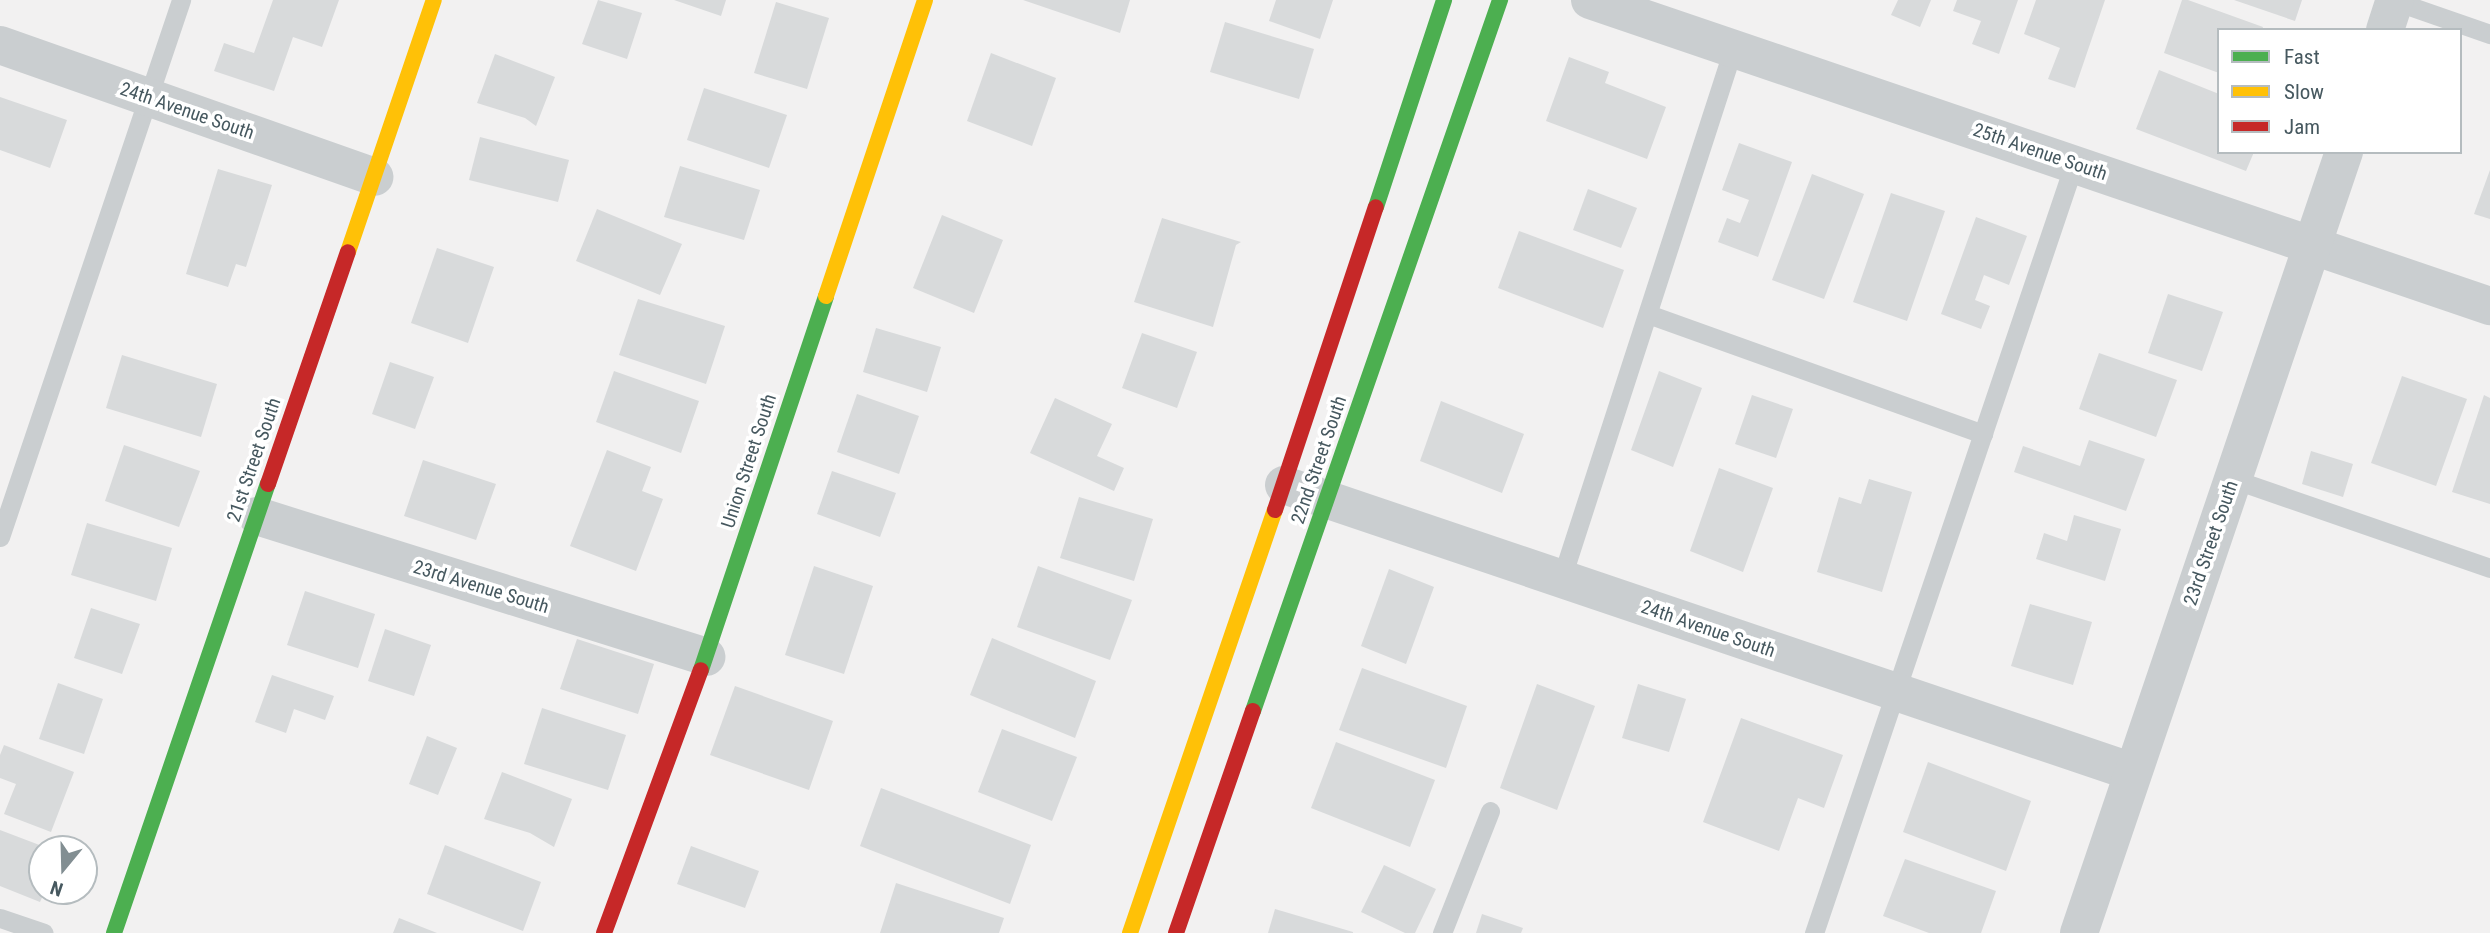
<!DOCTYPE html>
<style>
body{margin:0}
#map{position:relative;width:2490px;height:933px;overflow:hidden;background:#f2f1f1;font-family:"Roboto Condensed",sans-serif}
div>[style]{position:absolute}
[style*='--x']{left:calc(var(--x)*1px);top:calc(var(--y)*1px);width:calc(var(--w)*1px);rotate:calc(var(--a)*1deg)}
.building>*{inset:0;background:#d8dadb}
.lane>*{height:19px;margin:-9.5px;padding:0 9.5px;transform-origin:9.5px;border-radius:9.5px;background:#caced0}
.street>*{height:38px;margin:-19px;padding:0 19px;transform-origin:19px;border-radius:19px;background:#caced0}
.fast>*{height:16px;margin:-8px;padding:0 8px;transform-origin:8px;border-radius:8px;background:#4caf50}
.slow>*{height:16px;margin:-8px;padding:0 8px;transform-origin:8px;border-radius:8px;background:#ffc107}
.jam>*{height:16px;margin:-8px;padding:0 8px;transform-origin:8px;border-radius:8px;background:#c62828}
span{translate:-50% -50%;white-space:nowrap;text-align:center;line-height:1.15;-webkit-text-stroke:7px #fff;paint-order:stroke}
.street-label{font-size:19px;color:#46585f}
.legend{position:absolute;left:2217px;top:28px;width:245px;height:126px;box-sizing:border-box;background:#fff;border:2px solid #b5bcbf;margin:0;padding:9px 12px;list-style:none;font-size:21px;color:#46585f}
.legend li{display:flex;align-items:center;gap:14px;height:35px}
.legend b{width:35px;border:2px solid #b5bcbf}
.north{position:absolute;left:28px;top:835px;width:70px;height:70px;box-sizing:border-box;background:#fff;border:2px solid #b5bcbf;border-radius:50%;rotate:199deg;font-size:19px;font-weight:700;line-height:28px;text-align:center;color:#46585f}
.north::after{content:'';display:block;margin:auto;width:24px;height:32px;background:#828e92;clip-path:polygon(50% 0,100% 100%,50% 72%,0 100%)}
</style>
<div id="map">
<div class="building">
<i style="clip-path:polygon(273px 0,339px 0,322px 47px,293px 37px,274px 91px,214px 71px,224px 43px,254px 53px)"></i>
<i style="clip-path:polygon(598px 0,642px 13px,627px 59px,582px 44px)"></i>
<i style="clip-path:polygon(674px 0,726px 0,721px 16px)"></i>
<i style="clip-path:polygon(1023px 0,1130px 0,1120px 33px)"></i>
<i style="clip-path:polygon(1276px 0,1333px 0,1320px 39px,1269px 21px)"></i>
<i style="clip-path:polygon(1898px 0,1931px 0,1920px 27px,1891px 15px)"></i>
<i style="clip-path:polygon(1957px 0,2018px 0,1999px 54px,1972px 44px,1981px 21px,1953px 11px)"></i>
<i style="clip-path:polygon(2036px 0,2105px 0,2075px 88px,2048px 79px,2060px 48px,2024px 34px)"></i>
<i style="clip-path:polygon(2182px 0,2188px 0,2263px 27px,2262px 30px,2219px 30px,2219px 73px,2164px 53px)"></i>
<i style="clip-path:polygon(2234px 0,2302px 0,2295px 21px)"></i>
<i style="clip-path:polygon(776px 2px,829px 18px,807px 89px,754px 73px)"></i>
<i style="clip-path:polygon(1225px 22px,1314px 49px,1299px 99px,1210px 72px)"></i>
<i style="clip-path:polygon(991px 53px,1056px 78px,1032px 146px,967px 121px)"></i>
<i style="clip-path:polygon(495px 54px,555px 77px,536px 126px,525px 118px,477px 103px)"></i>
<i style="clip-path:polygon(1569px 57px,1609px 72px,1605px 83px,1666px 107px,1647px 159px,1546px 121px)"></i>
<i style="clip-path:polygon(2159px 70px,2219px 94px,2219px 152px,2254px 152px,2246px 171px,2136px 129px)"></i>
<i style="clip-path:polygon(704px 88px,787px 115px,769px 168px,687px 140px)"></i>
<i style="clip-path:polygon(0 97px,67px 120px,50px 168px,0 150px)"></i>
<i style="clip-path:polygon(480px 137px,569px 160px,558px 202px,469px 180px)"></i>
<i style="clip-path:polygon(1739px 143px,1792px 162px,1758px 257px,1718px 242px,1727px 218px,1740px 223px,1749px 200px,1722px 190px)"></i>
<i style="clip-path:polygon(680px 166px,760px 190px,744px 240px,664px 217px)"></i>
<i style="clip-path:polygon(218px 169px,272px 185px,246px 267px,236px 264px,228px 287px,186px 274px)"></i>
<i style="clip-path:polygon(2490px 170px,2490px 219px,2474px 214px)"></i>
<i style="clip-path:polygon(1812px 174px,1864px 194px,1824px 299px,1772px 280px)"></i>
<i style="clip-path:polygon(1588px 189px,1637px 208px,1621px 248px,1573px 230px)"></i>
<i style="clip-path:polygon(1891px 193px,1945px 211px,1907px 321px,1853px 302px)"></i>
<i style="clip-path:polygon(597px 209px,682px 244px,660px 295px,576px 261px)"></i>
<i style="clip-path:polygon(942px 215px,1003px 240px,974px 313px,913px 288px)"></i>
<i style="clip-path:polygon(1976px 217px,2027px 236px,2009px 285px,1984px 275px,1975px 300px,1990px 306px,1981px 329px,1941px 314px)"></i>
<i style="clip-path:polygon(1162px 218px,1241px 242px,1236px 245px,1213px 327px,1134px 302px)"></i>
<i style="clip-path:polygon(1519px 231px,1624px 270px,1603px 328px,1498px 288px)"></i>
<i style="clip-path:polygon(437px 248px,494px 267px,468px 343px,411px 323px)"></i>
<i style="clip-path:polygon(2168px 294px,2223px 312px,2202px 371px,2148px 353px)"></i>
<i style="clip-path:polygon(638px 299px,725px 326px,706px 384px,619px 355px)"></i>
<i style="clip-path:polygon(876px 328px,941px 347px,927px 392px,863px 372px)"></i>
<i style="clip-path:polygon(1142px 333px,1197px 352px,1177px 408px,1122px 388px)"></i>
<i style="clip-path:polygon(2099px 353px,2177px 380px,2156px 437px,2079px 409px)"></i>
<i style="clip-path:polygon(122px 355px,217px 384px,201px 437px,106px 408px)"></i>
<i style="clip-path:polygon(390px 362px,434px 377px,415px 429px,372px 414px)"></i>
<i style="clip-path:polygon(614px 371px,699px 401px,681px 453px,596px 422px)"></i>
<i style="clip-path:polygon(1659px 371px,1702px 388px,1673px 467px,1631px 450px)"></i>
<i style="clip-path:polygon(2402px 376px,2467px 399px,2436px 486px,2371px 463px)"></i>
<i style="clip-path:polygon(857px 394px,919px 416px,899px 474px,837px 452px)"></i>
<i style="clip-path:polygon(1752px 395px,1793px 409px,1776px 458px,1735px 444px)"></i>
<i style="clip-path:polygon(2484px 395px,2490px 398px,2490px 504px,2452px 492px)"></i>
<i style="clip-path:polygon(1055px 398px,1112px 424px,1097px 456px,1124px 468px,1114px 491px,1030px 453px)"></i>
<i style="clip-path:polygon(1441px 401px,1524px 434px,1502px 493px,1420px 461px)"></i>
<i style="clip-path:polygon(2089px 440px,2145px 459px,2126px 511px,2014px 472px,2023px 446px,2080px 466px)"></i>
<i style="clip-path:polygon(124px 445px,200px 471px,179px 527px,105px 501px)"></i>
<i style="clip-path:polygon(607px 450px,651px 467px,642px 491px,663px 499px,636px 571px,570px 546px)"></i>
<i style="clip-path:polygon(2311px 451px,2353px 464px,2343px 497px,2302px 484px)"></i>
<i style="clip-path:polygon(423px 460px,496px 484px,476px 540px,404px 516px)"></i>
<i style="clip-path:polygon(1719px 468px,1773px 488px,1743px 572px,1690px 551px)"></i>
<i style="clip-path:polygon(832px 471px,896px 493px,880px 537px,817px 514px)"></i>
<i style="clip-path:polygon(1869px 479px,1912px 492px,1882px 592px,1817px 572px,1839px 497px,1861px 504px)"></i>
<i style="clip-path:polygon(1079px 497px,1153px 519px,1134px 581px,1060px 558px)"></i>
<i style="clip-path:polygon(2074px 515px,2121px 529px,2105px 581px,2036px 559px,2044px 533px,2067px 541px)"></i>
<i style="clip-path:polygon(87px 523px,172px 548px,156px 601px,71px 575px)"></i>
<i style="clip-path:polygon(814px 566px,873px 586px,844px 674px,785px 655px)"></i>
<i style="clip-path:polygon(1038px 566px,1132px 600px,1110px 660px,1017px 627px)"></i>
<i style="clip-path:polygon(1389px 569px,1434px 587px,1406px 664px,1361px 646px)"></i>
<i style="clip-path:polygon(305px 591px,375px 614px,358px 668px,287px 645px)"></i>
<i style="clip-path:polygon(2030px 604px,2092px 622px,2073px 685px,2011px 666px)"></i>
<i style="clip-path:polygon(91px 608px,140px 624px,122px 674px,74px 658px)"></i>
<i style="clip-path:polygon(385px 629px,431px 645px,414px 696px,368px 681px)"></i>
<i style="clip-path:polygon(992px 638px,1096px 681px,1075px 738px,970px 695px)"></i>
<i style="clip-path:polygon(577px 639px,654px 664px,638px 714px,560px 689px)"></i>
<i style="clip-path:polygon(1362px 668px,1467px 706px,1446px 768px,1339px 730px)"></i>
<i style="clip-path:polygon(272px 675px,334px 696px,325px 720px,294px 709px,286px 733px,255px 722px)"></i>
<i style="clip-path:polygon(58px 683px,103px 699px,84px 754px,39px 739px)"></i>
<i style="clip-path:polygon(1537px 684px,1595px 706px,1557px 810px,1500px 788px)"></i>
<i style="clip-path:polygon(1638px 684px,1686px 699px,1669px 752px,1622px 738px)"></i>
<i style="clip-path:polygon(735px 686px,833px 721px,809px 790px,710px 755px)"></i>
<i style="clip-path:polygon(542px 708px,626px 735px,608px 790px,524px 764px)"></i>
<i style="clip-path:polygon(1741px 718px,1843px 755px,1824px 808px,1798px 798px,1779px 851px,1703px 822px)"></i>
<i style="clip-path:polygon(1002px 729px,1077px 757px,1052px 821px,978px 792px)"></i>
<i style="clip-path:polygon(427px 736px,457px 748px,438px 795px,409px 784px)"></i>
<i style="clip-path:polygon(1336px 742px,1435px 780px,1410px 847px,1311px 808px)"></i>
<i style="clip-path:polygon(4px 745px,74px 772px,51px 832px,4px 814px,16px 784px,0 778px,0 755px)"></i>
<i style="clip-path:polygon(1928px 762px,2031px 801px,2006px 871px,1903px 832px)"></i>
<i style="clip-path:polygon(502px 772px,572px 799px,554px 847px,530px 833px,484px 819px)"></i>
<i style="clip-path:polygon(881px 788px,1031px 845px,1010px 904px,860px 846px)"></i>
<i style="clip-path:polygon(0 830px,50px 849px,42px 849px,42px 891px,45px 891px,40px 902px,0 886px)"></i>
<i style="clip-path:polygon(445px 845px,541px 882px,523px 931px,427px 894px)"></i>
<i style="clip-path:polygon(691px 846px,759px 871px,745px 908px,677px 884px)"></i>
<i style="clip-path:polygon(1905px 859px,1996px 891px,1981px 933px,1929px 933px,1883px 916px)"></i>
<i style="clip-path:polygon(1384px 865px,1436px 889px,1415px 933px,1405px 933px,1361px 912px)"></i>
<i style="clip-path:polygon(896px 883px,1004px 918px,999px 933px,880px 933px)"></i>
<i style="clip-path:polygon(1275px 909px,1353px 932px,1353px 933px,1268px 933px)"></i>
<i style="clip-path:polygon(1482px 914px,1523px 928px,1521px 933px,1476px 933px)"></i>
<i style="clip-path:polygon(399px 918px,437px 933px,393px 933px)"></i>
</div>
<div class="lane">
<i style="--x:2395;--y:1;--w:101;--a:19.2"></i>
<i style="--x:1648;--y:314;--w:356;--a:19.7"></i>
<i style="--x:2233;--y:479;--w:272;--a:19.1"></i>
<i style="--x:0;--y:537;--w:567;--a:-71.37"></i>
<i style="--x:1561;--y:580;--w:558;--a:-72.05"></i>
<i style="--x:0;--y:918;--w:46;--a:18.8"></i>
<i style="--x:1442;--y:933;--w:131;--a:-68.5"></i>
<i style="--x:1814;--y:933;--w:812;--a:-71.32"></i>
</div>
<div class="street">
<i style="--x:1590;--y:0;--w:951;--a:18.78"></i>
<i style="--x:2385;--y:30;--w:32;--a:-72"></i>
<i style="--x:0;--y:45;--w:397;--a:19.4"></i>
<i style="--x:1284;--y:485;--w:896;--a:18.68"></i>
<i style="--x:257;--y:516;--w:471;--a:17.4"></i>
<i style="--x:2079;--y:933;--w:825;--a:-71.26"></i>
</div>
<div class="fast">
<i style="--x:1376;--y:207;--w:218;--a:-71.8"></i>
<i style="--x:701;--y:670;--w:394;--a:-71.5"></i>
<i style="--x:1253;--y:711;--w:753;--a:-70.84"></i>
<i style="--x:114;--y:933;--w:475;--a:-71.1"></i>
</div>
<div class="slow">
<i style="--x:348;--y:252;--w:266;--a:-71.2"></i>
<i style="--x:826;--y:296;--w:312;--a:-71.5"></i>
<i style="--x:1130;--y:933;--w:447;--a:-71.1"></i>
</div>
<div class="jam">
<i style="--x:268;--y:484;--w:245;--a:-71"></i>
<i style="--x:1275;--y:510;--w:319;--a:-71.6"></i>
<i style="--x:604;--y:933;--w:280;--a:-69.8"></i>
<i style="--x:1176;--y:933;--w:235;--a:-70.9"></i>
</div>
<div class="street-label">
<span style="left:187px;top:111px;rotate:19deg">24th Avenue South</span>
<span style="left:2040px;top:152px;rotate:19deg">25th Avenue South</span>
<span style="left:254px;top:460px;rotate:-71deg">21st Street South</span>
<span style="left:1319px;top:460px;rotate:-71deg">22nd Street South</span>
<span style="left:749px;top:461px;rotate:-72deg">Union Street South</span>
<span style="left:2211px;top:543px;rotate:-71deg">23rd Street South</span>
<span style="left:481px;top:587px;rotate:17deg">23rd Avenue South</span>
<span style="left:1708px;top:629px;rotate:19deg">24th Avenue South</span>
</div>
<ul class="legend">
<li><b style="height:9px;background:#4caf50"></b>Fast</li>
<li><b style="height:9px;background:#ffc107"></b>Slow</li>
<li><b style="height:9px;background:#c62828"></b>Jam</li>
</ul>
<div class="north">N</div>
</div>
